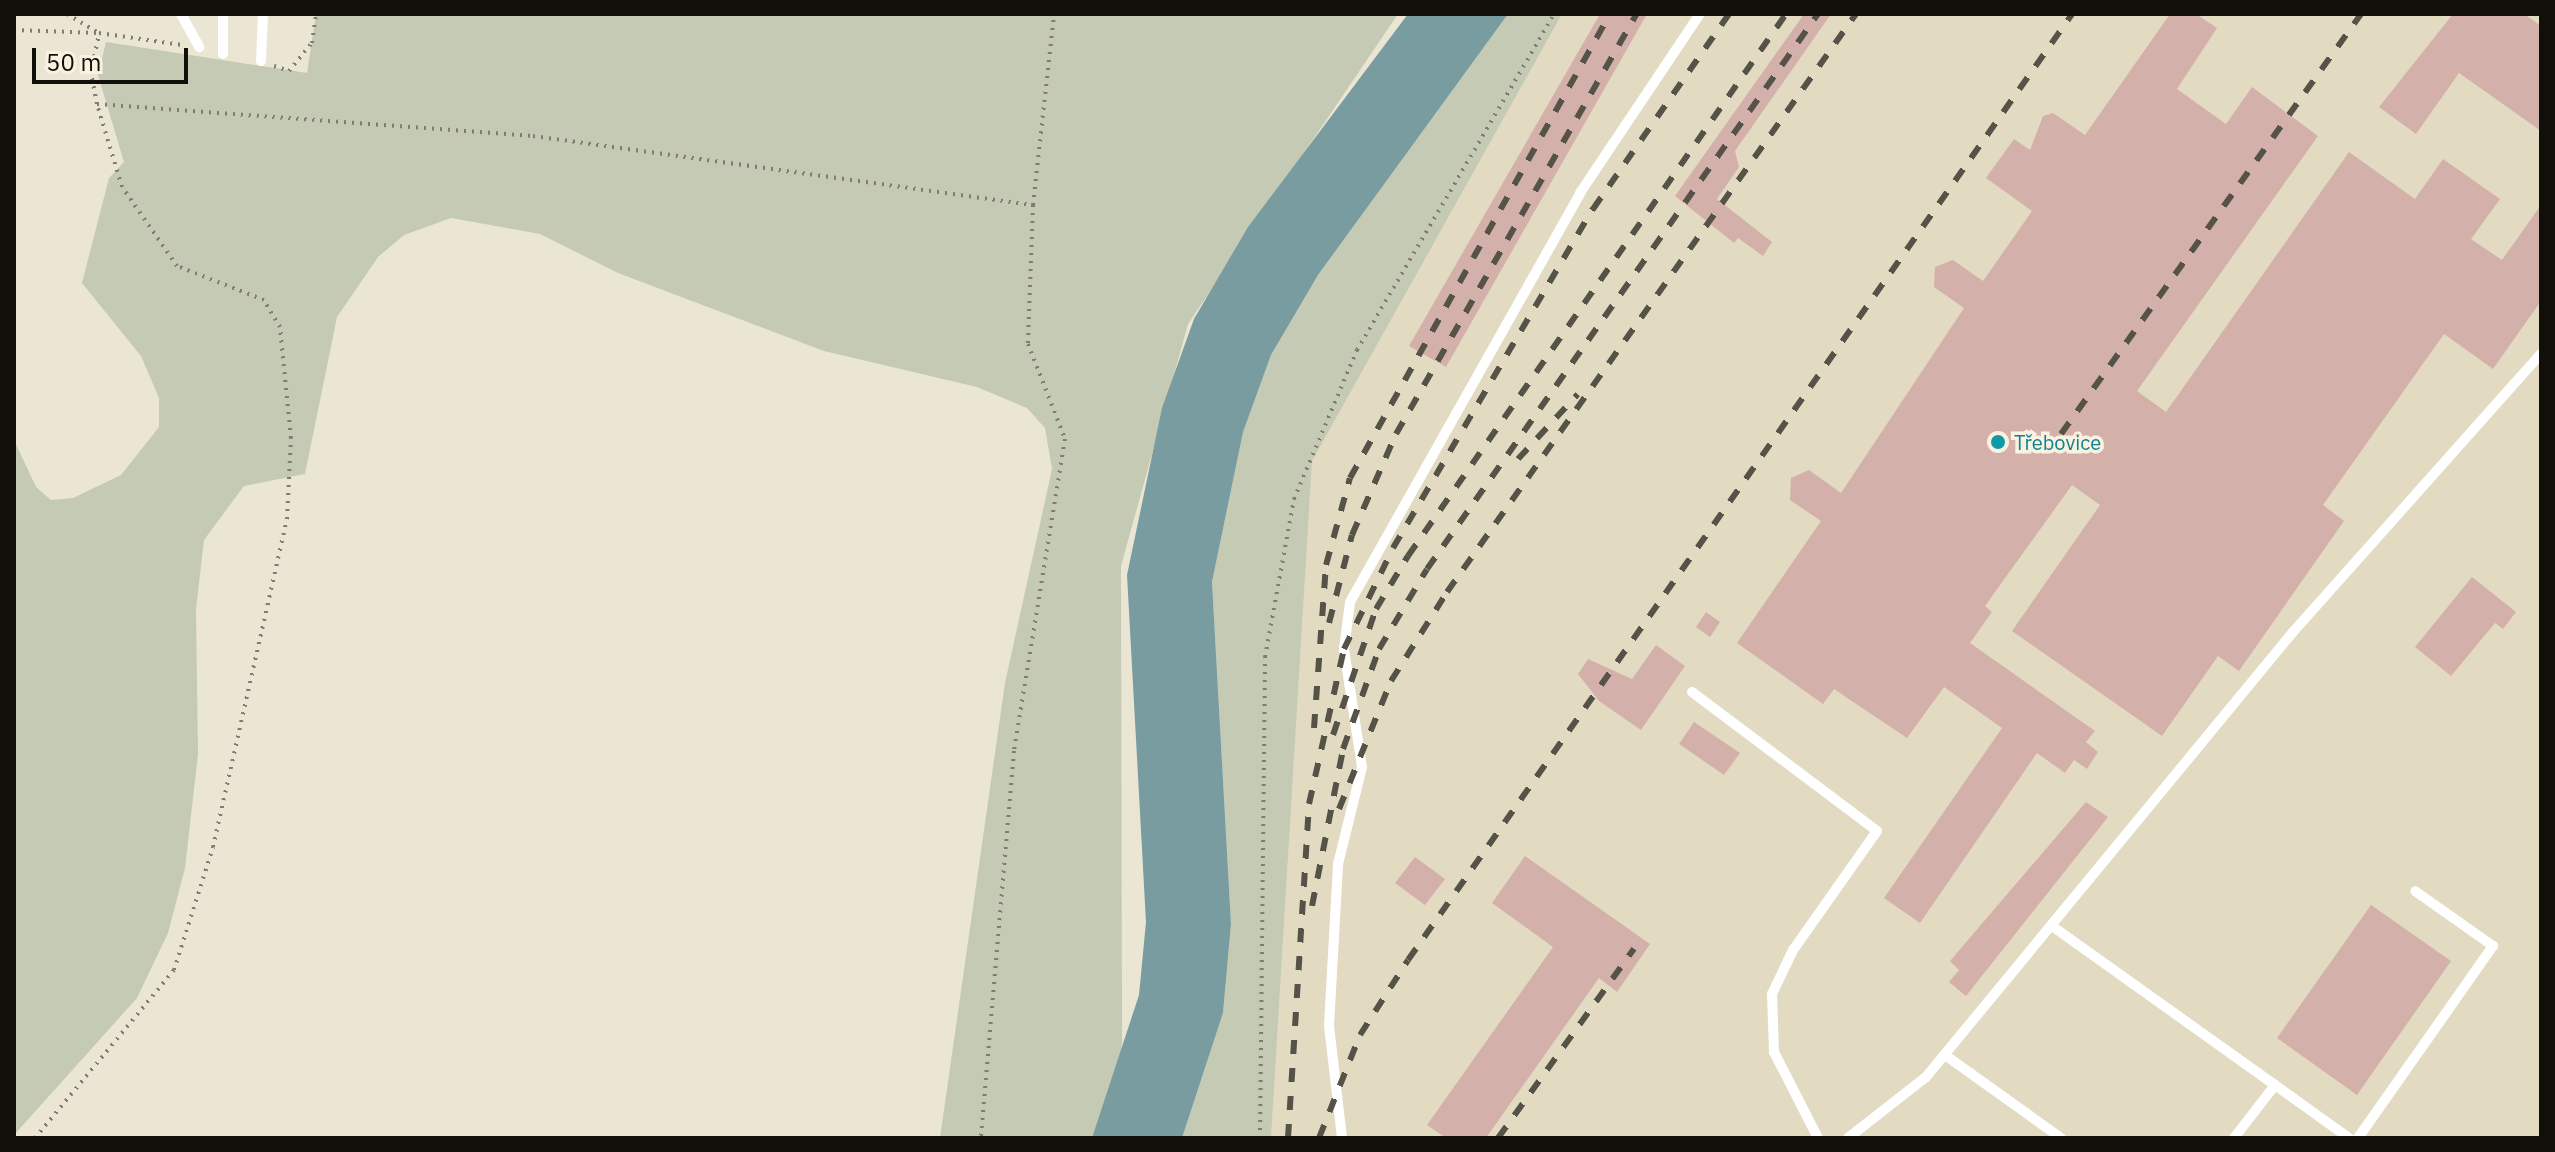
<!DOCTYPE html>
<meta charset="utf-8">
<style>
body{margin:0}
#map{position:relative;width:2555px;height:1152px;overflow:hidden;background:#ebe5d4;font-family:"IBM Plex Sans",sans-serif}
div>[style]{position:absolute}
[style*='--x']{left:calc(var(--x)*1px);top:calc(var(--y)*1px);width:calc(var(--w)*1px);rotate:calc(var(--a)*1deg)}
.built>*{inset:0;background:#e3dac2}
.green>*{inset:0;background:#c4cab3}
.water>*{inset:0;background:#789ca0}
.building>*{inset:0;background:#d3b1aa}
.path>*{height:4px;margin-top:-2px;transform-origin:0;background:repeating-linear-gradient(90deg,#807c71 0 2px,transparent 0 8px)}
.lane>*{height:10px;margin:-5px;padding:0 5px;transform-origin:5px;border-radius:5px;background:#fff}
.rail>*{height:6px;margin-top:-3px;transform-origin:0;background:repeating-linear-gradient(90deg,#555248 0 14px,transparent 0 28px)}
.dots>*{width:22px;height:22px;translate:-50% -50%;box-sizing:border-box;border:4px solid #f9f2e1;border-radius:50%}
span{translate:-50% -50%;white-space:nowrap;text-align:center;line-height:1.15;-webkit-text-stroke:7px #f9f2e1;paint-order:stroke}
.culture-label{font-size:20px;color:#0d838f}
.left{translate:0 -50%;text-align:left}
.frame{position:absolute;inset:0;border:16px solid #110f09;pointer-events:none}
.scale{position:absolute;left:32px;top:48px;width:156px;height:36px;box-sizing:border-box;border:4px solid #110f09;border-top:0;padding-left:10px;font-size:24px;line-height:28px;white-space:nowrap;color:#110f09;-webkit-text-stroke:6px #f9f2e1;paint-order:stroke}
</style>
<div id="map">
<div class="built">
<i style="clip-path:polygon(1562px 14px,2541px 14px,2541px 1138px,1271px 1138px,1312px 461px)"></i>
</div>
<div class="green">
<i style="clip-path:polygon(316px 14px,1398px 14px,1188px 324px,1121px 566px,1122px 1043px,1108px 1138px,940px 1138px,1005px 683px,1052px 469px,1045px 428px,1027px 408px,977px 387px,824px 351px,618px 273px,540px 234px,451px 218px,404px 235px,378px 257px,337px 317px,305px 474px,244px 486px,204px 540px,196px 609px,198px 754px,185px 868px,168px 933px,137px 998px,14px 1135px,14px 440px,36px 487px,51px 500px,73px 498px,121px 475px,159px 427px,159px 398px,141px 356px,82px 283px,109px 178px,124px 162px,98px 75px,106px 42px,307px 73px)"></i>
<i style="clip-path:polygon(1508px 14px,1562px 14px,1312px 461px,1271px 1138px,1182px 1138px,1223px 1013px,1231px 924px,1212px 582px,1243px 431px,1271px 355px,1318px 275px)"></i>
</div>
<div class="water">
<i style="clip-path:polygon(1408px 14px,1508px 14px,1318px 275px,1271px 355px,1243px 432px,1212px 582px,1231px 924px,1223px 1013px,1182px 1138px,1092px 1138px,1139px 995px,1146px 922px,1127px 575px,1162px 408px,1194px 319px,1248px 227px)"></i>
</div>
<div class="building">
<i style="clip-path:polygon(1600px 14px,1647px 14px,1446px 367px,1409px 346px)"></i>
<i style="clip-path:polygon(1804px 14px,1831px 14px,1735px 151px,1739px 167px,1717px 199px,1772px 242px,1763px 256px,1738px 238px,1734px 243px,1675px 196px)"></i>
<i style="clip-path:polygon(2170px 14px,2196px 14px,2217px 28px,2177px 89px,2226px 124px,2252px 87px,2318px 136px,2137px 391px,2166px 412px,2349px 152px,2415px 199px,2443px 159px,2500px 199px,2471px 239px,2502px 260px,2541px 205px,2541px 301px,2493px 369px,2444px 334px,2323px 505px,2344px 521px,2239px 671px,2218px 656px,2162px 736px,2012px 631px,2100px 505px,2072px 485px,1985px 606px,1992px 612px,1970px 643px,2095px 731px,2086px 742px,2098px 752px,2087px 769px,2074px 760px,2065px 773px,2037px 753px,1920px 923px,1884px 898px,2002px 728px,1944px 687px,1907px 738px,1834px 689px,1823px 704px,1737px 643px,1821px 521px,1790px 500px,1791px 478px,1809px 470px,1841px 493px,1964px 308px,1934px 287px,1935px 267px,1953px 260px,1983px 281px,2032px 211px,1986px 178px,2014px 139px,2030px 150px,2043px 116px,2053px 113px,2085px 135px)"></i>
<i style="clip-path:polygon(2453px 14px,2524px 14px,2541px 26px,2541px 131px,2459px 73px,2416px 134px,2379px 107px)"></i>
<i style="clip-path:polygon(2472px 577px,2516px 612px,2503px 629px,2495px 623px,2451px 676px,2415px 647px)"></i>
<i style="clip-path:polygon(1706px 612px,1720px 622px,1710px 637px,1696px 627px)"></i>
<i style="clip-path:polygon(1656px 645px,1685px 666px,1641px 730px,1599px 701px,1578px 674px,1588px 659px,1632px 679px)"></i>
<i style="clip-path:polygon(1694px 722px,1740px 753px,1724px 775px,1679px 744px)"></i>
<i style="clip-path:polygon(2086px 802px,2108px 817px,1966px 996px,1949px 982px,1959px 970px,1950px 961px)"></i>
<i style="clip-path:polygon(1525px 856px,1650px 944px,1617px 992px,1599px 978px,1486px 1138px,1446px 1138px,1427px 1125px,1553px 947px,1492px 903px)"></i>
<i style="clip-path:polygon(1415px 857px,1445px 879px,1425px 905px,1395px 883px)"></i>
<i style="clip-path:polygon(2371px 905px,2451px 961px,2357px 1095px,2277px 1038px)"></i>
</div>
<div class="path">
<i style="--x:67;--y:14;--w:35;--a:31"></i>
<i style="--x:14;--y:30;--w:85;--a:2"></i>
<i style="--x:274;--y:66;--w:16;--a:18"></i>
<i style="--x:289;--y:71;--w:36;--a:-51"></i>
<i style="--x:312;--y:43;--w:29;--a:-82"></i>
<i style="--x:97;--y:104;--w:437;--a:4.2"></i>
<i style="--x:533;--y:136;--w:505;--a:7.86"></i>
<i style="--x:1033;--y:205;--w:139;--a:92.1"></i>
<i style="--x:1028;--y:344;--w:102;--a:68.7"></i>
<i style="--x:1065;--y:439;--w:316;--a:99.3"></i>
<i style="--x:1014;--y:751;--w:388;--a:94.9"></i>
<i style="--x:1033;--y:205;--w:192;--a:-83.7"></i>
<i style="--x:35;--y:1138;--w:218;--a:-50.4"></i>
<i style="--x:174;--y:970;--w:129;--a:-72.4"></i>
<i style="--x:213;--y:847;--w:336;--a:-77.3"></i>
<i style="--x:287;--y:519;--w:81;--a:-87.2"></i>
<i style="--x:291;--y:438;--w:112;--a:-95.7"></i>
<i style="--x:280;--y:327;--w:31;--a:-121"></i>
<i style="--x:264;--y:300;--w:93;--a:-158.7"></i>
<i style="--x:177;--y:266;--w:96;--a:-124.8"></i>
<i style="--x:122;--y:187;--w:87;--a:-106.8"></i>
<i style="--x:97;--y:104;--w:33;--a:-101"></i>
<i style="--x:91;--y:72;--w:40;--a:-78"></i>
<i style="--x:99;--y:33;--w:84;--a:8.2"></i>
<i style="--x:1260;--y:1138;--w:481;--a:-89.4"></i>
<i style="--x:1265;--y:657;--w:161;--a:-79.6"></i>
<i style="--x:1294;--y:499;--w:162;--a:-67.1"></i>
<i style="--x:1357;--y:350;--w:389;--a:-59.6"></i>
</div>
<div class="lane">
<i style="--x:181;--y:14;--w:38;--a:61"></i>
<i style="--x:223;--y:54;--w:40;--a:-90"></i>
<i style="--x:261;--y:61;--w:47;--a:-87.6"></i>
<i style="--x:1692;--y:692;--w:231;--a:36.9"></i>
<i style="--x:1877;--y:831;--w:146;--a:125.2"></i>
<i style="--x:1793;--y:950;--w:49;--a:115.5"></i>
<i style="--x:1772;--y:994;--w:58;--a:88"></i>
<i style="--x:1774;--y:1052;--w:97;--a:62.9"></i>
<i style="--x:2052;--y:926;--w:274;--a:35.5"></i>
<i style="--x:2275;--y:1085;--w:67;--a:127.7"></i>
<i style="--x:1945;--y:1055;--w:143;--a:35.6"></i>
<i style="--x:2275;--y:1085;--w:91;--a:35.6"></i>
<i style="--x:1342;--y:1138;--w:113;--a:-96.6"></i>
<i style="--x:1329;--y:1026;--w:162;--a:-86.8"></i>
<i style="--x:1338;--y:864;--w:100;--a:-76.1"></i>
<i style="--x:1362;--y:767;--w:119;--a:-98.7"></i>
<i style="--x:1344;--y:649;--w:47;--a:-82.7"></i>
<i style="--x:1350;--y:602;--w:469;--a:-60.6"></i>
<i style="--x:1580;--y:193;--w:216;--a:-56.2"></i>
<i style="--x:1848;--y:1138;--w:99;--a:-38"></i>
<i style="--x:1926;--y:1077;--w:577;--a:-50.49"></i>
<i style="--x:2293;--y:632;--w:373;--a:-48.3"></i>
<i style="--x:2358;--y:1138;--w:235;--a:-54.9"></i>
<i style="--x:2493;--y:946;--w:95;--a:-144.8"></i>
</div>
<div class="rail">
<i style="--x:2061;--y:434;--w:516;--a:-54.46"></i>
<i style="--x:1518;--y:459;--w:88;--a:-47.3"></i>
<i style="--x:1329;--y:623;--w:91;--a:-75.4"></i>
<i style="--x:1352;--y:535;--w:110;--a:-66.5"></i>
<i style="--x:1396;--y:434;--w:484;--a:-60.2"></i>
<i style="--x:1314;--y:728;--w:163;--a:-85.8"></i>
<i style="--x:1326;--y:565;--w:90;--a:-74.6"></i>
<i style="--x:1350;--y:478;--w:532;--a:-60.74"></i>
<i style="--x:1333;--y:735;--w:133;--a:-71.2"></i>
<i style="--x:1376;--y:609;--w:62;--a:-58.9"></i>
<i style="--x:1408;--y:556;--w:661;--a:-55.11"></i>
<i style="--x:1339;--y:809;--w:138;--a:-67.9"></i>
<i style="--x:1391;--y:681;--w:105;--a:-57.8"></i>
<i style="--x:1447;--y:592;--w:708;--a:-54.72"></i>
<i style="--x:1312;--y:906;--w:160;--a:-78.8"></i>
<i style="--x:1343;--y:749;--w:106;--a:-70.2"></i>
<i style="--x:1379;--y:649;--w:93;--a:-59"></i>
<i style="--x:1427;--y:569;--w:679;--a:-54.84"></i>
<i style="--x:1288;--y:1138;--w:335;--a:-86.4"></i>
<i style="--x:1309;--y:804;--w:159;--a:-77.3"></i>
<i style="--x:1344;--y:649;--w:112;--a:-64.1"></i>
<i style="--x:1393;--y:548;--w:394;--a:-59.5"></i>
<i style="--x:1593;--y:209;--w:238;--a:-55.1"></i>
<i style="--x:1319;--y:1138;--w:111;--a:-68.3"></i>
<i style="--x:1360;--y:1035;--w:89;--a:-57.4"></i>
<i style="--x:1408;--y:960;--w:1156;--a:-54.93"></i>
<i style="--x:1498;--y:1138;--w:233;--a:-54.3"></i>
</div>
<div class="dots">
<i style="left:1998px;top:442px;background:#0f9aa8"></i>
</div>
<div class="culture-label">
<span class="left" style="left:2014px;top:442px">Třebovice</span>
</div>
<div class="frame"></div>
<div class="scale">50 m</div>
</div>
